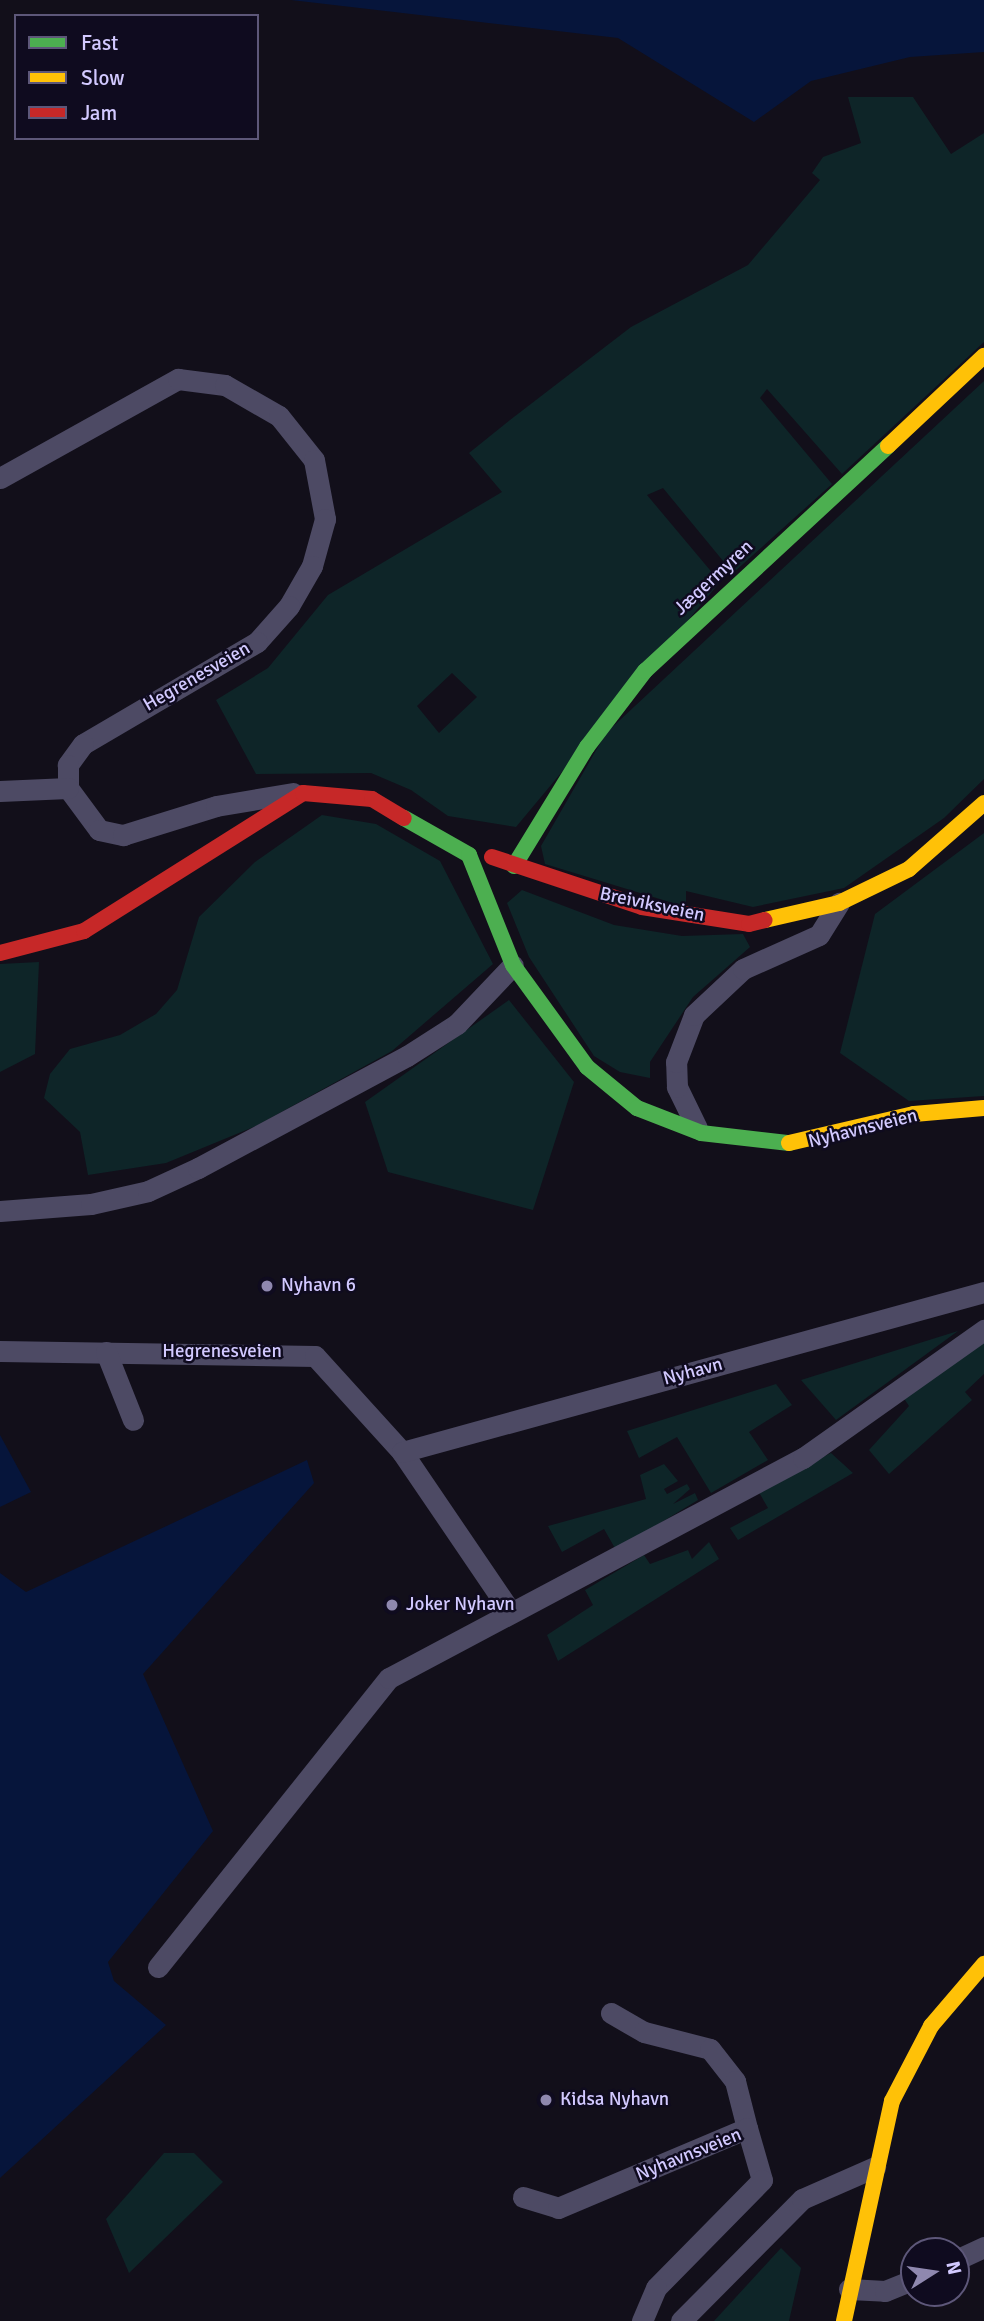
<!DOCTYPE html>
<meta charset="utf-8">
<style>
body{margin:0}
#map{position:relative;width:984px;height:2321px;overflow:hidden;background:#120f1a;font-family:Signika,sans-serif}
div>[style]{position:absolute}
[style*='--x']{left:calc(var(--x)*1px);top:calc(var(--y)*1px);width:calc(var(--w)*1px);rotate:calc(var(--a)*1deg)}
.green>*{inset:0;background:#0e2528}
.water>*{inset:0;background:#06153b}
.lane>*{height:21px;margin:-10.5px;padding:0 10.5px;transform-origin:10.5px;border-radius:10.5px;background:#4d4a64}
.fast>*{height:16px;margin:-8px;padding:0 8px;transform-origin:8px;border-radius:8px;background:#4caf50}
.slow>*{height:16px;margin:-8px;padding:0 8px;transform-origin:8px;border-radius:8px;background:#ffc107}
.jam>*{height:16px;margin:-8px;padding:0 8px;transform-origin:8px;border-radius:8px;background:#c62828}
.dots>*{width:19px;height:19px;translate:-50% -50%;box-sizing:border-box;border:4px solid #0f0b1f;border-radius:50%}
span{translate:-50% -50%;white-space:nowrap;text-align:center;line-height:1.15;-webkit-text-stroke:5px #0f0b1f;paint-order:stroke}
.street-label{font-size:19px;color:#d2c9ff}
.poi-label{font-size:19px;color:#d2c9ff}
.left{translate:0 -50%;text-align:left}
.legend{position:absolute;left:14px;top:14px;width:245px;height:126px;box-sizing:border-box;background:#0f0b1f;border:2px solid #5d5779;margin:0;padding:9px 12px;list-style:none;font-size:21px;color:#d2c9ff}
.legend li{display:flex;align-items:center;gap:14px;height:35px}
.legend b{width:35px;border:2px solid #5d5779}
.north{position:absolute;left:900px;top:2237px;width:70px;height:70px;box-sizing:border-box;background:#0f0b1f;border:2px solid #5d5779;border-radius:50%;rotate:78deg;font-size:19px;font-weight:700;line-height:28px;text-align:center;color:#d2c9ff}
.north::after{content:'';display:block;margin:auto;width:24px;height:32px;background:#8f88af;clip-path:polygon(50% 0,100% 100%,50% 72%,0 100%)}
</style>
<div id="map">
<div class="green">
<i style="clip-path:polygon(evenodd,848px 97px,913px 97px,951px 154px,984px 133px,984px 342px,842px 474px,767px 389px,760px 398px,832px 484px,733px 573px,663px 488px,647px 495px,720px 582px,516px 827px,448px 816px,411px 790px,371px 773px,256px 774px,216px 700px,268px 668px,328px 595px,502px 492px,469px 453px,510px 420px,631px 327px,748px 265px,820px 180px,812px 173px,823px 157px,861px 143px,848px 97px,452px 673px,477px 697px,439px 733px,417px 706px,452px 673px)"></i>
<i style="clip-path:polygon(984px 381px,984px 779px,944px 818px,844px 888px,753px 907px,686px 891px,686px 907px,545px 864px,541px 846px,606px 733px)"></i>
<i style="clip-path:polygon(322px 815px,376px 824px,440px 861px,493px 964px,392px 1051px,256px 1126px,166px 1163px,88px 1175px,80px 1132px,44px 1098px,50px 1074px,70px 1049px,120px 1035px,156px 1014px,177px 990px,199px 917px,255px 862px)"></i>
<i style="clip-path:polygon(984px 833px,984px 1096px,909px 1101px,840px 1053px,875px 914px)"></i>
<i style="clip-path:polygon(522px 890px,614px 925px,682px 936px,743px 934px,750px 947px,693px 997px,650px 1062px,650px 1078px,620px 1072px,594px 1056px,529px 957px,507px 903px)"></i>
<i style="clip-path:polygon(39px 962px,35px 1054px,0 1072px,0 964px)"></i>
<i style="clip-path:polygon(509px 1000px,574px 1082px,533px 1210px,388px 1172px,365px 1102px)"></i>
<i style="clip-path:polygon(958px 1331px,836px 1420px,801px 1380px)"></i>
<i style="clip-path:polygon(984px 1339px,984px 1374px,965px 1392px,972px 1400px,889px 1474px,869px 1450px,909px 1406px,903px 1397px)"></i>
<i style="clip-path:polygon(776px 1384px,792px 1405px,749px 1432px,768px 1460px,711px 1493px,677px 1437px,639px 1458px,627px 1431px)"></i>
<i style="clip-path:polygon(831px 1453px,853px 1473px,738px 1540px,730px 1528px,768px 1508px,757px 1489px)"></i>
<i style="clip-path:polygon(664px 1464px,678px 1481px,664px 1489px,667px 1494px,687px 1484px,690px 1489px,673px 1504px,695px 1493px,698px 1500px,616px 1550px,604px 1529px,562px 1552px,548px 1526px,646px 1499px,640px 1475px)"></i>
<i style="clip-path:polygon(709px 1542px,719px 1559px,558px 1661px,547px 1635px,593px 1605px,585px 1590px,644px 1555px,650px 1564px,688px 1550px,692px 1559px)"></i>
<i style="clip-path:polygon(164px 2153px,194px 2153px,223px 2182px,129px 2273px,106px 2219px)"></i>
<i style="clip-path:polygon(781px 2248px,801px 2268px,789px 2321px,714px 2321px)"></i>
</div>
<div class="water">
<i style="clip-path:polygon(291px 0,984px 0,984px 52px,910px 57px,811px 81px,754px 122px,618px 38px)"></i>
<i style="clip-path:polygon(0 1435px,31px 1492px,0 1507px)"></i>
<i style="clip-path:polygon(307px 1460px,314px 1483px,143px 1674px,213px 1831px,108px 1962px,114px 1981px,166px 2025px,0 2178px,0 1573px,26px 1592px)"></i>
</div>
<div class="lane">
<i style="--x:0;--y:478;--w:204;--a:-29.1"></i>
<i style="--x:178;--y:379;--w:47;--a:7.3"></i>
<i style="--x:225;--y:385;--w:62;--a:29.9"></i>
<i style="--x:279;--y:416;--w:56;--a:51.5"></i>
<i style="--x:314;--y:460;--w:60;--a:79.4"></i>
<i style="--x:325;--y:519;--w:49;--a:105.5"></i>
<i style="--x:312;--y:566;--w:46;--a:119.9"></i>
<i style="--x:289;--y:606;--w:48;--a:131.6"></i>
<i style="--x:257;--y:642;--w:202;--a:149.6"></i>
<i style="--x:83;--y:744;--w:26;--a:126"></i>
<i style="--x:68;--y:765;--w:23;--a:90"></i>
<i style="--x:68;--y:788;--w:52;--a:53.6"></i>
<i style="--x:99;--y:830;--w:25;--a:12"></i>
<i style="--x:123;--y:835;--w:97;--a:-17.3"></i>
<i style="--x:216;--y:806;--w:78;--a:-9.6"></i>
<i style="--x:0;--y:791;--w:68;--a:-2.5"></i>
<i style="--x:697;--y:1128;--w:46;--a:-116"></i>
<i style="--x:677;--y:1087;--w:25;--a:-92"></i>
<i style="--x:676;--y:1062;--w:50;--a:-69"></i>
<i style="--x:694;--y:1015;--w:67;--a:-43.2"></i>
<i style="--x:743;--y:969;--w:83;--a:-24.1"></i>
<i style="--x:819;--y:935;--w:38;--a:-58"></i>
<i style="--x:0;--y:1211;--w:91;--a:-4.4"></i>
<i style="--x:91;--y:1204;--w:58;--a:-12.8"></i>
<i style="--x:148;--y:1191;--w:55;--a:-24.7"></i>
<i style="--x:198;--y:1168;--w:237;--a:-28.2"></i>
<i style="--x:407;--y:1056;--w:59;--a:-32.6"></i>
<i style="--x:457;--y:1024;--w:81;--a:-46.5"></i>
<i style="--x:0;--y:1351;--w:315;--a:0.9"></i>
<i style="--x:315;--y:1356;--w:130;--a:47.8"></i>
<i style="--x:402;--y:1452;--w:192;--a:55.8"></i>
<i style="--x:106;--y:1352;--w:73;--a:68.3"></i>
<i style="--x:402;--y:1452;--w:604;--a:-15.37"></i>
<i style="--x:158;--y:1967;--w:370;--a:-51.4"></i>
<i style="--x:389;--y:1678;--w:469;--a:-28"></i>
<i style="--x:803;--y:1458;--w:222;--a:-35.3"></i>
<i style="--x:611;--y:2013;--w:38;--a:30"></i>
<i style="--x:644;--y:2032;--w:68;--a:14.4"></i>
<i style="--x:710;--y:2049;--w:41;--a:52"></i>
<i style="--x:735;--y:2081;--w:49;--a:75.7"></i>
<i style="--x:523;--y:2197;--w:37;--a:17"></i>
<i style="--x:558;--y:2208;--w:205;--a:-22.9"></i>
<i style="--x:747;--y:2128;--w:54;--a:73.9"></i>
<i style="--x:762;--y:2180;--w:151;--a:134.5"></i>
<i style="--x:656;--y:2288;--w:36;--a:113"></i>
<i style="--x:956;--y:2260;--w:31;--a:-25"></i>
<i style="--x:849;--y:2289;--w:36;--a:3"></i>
<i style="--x:885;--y:2291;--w:31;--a:-22"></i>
<i style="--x:681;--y:2321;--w:172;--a:-45.2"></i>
<i style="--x:802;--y:2199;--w:80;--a:-23.7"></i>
</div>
<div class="fast">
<i style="--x:404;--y:818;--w:75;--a:29.6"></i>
<i style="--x:469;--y:855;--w:118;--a:68.2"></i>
<i style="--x:513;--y:965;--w:126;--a:54"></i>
<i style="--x:587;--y:1067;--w:65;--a:39.4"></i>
<i style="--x:637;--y:1108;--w:69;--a:21.3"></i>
<i style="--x:701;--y:1133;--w:89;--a:6.5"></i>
<i style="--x:514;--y:866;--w:140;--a:-58.5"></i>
<i style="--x:587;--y:747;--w:96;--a:-52.7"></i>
<i style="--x:645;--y:671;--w:331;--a:-42.8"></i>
</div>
<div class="slow">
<i style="--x:888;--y:446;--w:132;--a:-43.2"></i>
<i style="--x:765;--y:920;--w:76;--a:-12.9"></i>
<i style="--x:839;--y:903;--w:78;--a:-25.9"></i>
<i style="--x:909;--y:869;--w:100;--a:-41.3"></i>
<i style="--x:789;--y:1143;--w:128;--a:-13.1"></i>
<i style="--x:914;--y:1114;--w:70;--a:-4.9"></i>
<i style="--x:844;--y:2321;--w:225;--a:-77.7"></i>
<i style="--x:892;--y:2101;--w:85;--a:-62.5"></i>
<i style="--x:931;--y:2026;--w:82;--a:-49.5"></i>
</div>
<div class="jam">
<i style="--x:492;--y:857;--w:158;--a:18.4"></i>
<i style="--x:642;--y:907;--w:108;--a:9"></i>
<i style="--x:749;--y:924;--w:16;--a:-14"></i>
<i style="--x:0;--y:953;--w:87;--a:-14.7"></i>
<i style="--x:84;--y:931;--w:259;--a:-32.2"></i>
<i style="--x:303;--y:793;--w:69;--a:5"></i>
<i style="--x:372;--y:799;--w:37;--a:31"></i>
</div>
<div class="dots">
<i style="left:267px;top:1286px;background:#8f88af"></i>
<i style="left:392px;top:1605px;background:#8f88af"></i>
<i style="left:546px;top:2100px;background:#8f88af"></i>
</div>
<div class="street-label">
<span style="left:714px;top:578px;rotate:-43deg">Jægermyren</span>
<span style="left:197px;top:677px;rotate:-30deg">Hegrenesveien</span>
<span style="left:652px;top:905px;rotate:12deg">Breiviksveien</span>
<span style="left:863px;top:1129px;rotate:-14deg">Nyhavnsveien</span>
<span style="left:222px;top:1352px">Hegrenesveien</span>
<span style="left:693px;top:1372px;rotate:-15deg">Nyhavn</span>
<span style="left:689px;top:2155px;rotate:-22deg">Nyhavnsveien</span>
</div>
<div class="poi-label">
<span class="left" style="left:281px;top:1286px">Nyhavn 6</span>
<span class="left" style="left:406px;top:1605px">Joker Nyhavn</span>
<span class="left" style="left:560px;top:2100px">Kidsa Nyhavn</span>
</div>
<ul class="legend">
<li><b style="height:9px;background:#4caf50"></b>Fast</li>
<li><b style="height:9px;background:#ffc107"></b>Slow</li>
<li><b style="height:9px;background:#c62828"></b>Jam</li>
</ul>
<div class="north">N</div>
</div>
